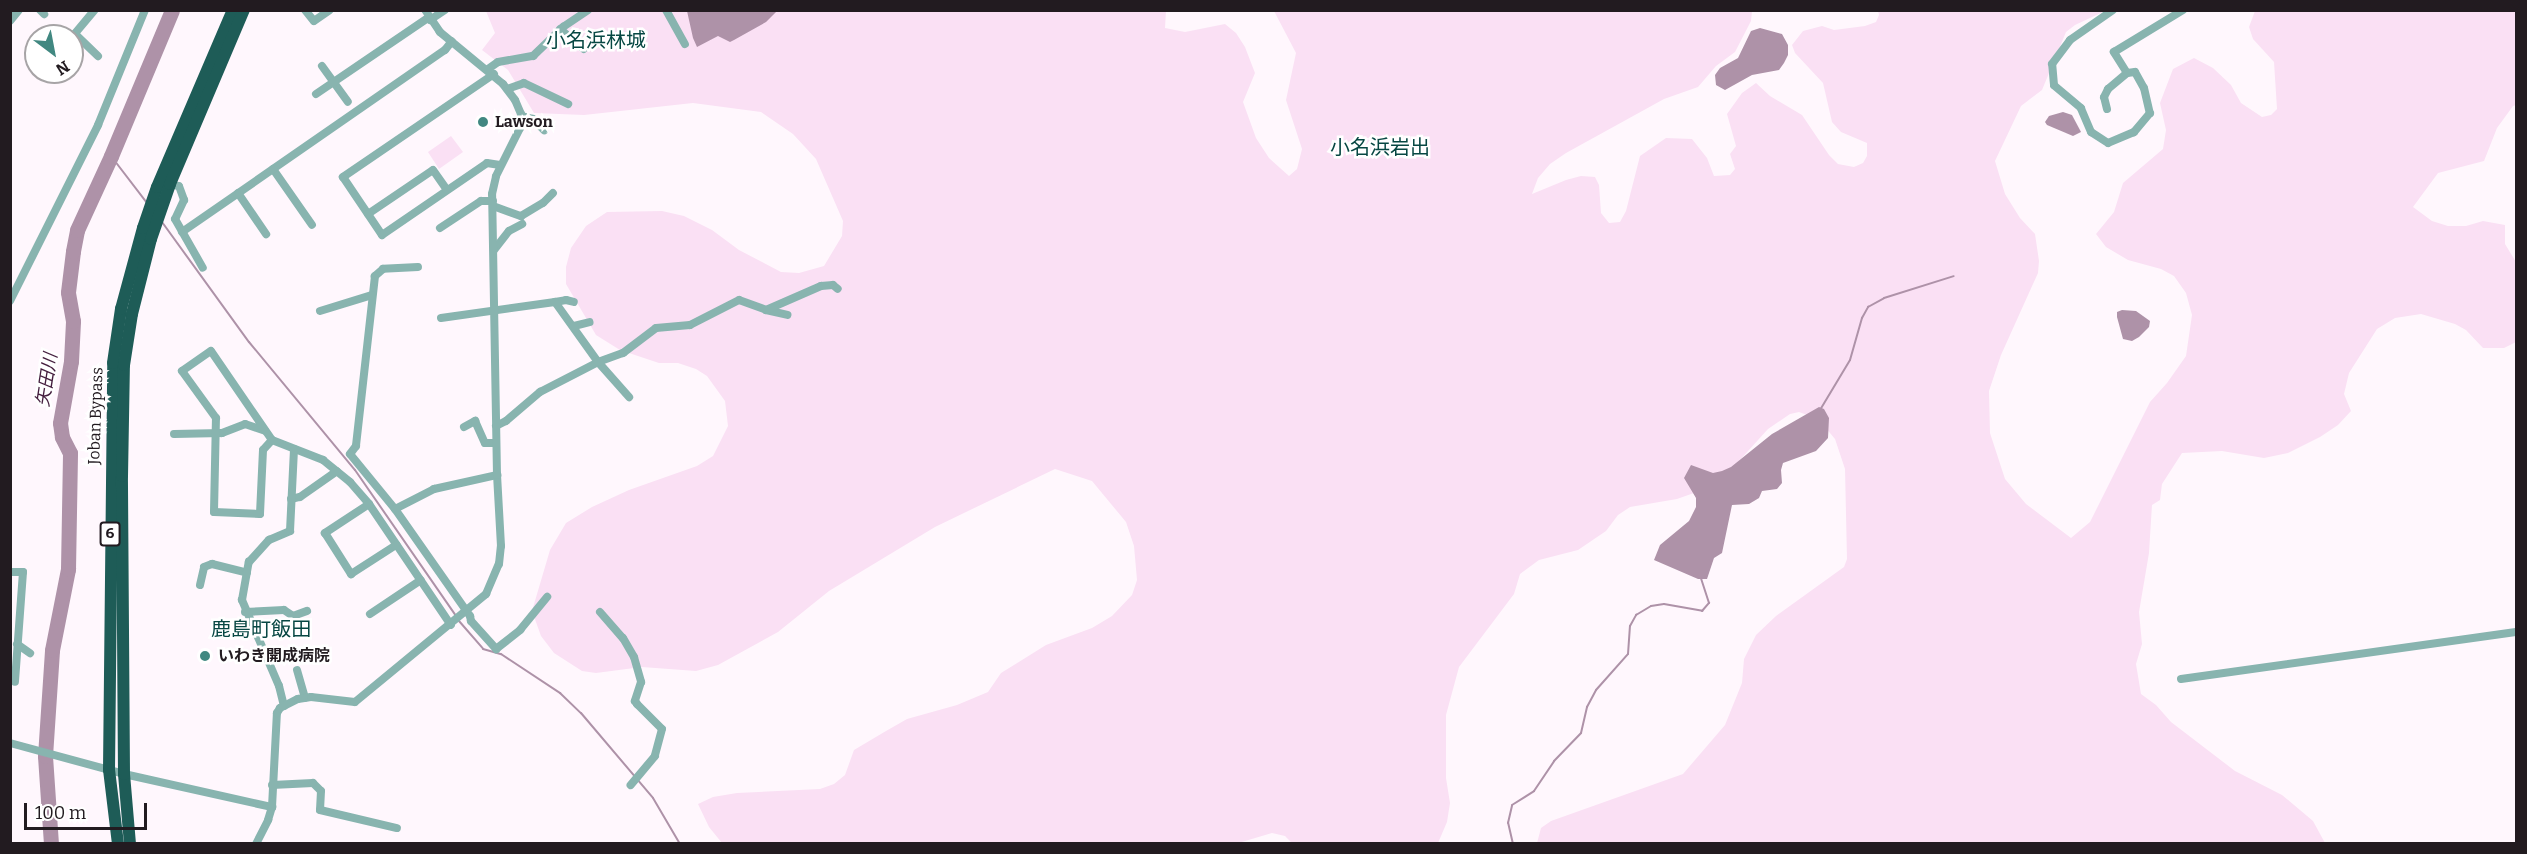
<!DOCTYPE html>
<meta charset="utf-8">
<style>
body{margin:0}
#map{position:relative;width:2527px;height:854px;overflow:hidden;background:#fff7fd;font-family:Bitter,"Noto Sans JP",serif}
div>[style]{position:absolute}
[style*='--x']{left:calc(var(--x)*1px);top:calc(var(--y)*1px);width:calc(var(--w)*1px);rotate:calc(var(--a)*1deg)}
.green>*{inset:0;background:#fae0f4}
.water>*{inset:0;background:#ae92a8}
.stream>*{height:2px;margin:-1px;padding:0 1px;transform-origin:1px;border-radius:1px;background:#ae92a8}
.river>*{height:15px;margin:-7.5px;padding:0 7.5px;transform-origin:7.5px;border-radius:7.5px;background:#ae92a8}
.minor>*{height:8px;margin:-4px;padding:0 4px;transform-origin:4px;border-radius:4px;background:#88b4af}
.highway>*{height:12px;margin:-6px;padding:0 6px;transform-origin:6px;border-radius:6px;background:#1e5c57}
.dots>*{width:16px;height:16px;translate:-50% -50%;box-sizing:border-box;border:3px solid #fff;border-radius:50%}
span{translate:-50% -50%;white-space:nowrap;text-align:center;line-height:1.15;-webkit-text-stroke:5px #fff;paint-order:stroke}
.shield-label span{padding:2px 4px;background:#fff;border:2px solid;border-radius:4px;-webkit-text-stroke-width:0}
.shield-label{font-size:15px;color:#221b20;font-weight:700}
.poi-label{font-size:16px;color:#221b20;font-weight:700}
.left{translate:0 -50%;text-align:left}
.street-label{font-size:16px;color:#221b20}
.water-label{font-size:18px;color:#441e3e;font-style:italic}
.quarter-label{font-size:20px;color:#074743}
.frame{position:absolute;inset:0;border:12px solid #221b20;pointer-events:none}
.north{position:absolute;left:24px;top:24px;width:60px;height:60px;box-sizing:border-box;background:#fff;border:2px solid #a7a4a6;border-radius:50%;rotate:148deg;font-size:16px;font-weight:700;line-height:24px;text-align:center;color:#221b20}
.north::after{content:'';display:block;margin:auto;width:21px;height:27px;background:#418881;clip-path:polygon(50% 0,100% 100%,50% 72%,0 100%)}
.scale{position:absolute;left:24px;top:803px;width:123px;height:27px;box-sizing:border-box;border:3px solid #221b20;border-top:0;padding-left:8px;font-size:18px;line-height:21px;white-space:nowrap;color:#221b20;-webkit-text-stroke:4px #fff;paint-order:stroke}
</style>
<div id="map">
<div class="green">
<i style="clip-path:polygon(486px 11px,1166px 11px,1165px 28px,1185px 32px,1225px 24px,1236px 33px,1245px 47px,1255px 73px,1243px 102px,1256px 138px,1269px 158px,1289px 176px,1297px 169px,1302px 149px,1286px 100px,1296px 53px,1274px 11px,1752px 11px,1751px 21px,1735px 52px,1716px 66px,1698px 87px,1664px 99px,1566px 153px,1550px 164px,1538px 178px,1532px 194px,1566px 180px,1581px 176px,1595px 177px,1599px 185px,1601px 213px,1609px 223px,1620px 222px,1626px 211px,1640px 156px,1666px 138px,1692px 139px,1707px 158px,1714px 176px,1730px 175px,1735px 169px,1730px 154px,1736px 146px,1727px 114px,1742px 93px,1756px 83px,1770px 96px,1802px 115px,1829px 155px,1838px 164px,1854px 167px,1863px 163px,1867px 156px,1867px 143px,1841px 132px,1832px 122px,1823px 83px,1795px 53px,1792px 45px,1803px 31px,1822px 26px,1834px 30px,1865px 26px,1876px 22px,1879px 15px,1878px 11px,2105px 11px,2075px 25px,2066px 32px,2042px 90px,2021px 106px,1995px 161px,2005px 194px,2020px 218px,2035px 234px,2039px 261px,2038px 273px,2001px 355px,1989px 391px,1990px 433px,2005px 479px,2026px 504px,2071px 538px,2090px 522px,2150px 402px,2167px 383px,2186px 356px,2192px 315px,2186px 293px,2174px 276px,2161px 269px,2128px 260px,2106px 247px,2096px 234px,2114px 212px,2123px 183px,2163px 149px,2166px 130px,2160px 103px,2173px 69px,2194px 58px,2213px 68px,2231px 85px,2241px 103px,2262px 117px,2271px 115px,2277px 109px,2274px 62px,2253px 39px,2249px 27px,2255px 11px,2516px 11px,2516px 105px,2513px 106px,2497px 128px,2484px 161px,2438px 173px,2413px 207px,2432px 221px,2448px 226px,2466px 226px,2483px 221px,2505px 225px,2505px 244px,2516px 262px,2516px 342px,2504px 348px,2483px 348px,2466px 330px,2455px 324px,2421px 314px,2395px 318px,2377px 329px,2349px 373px,2344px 394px,2351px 411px,2338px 425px,2320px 437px,2288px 453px,2264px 458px,2222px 451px,2182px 453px,2162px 484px,2160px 500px,2152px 505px,2149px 553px,2139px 612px,2142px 644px,2136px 664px,2141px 694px,2156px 705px,2171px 722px,2235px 771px,2282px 795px,2313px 821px,2325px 843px,1537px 843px,1541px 828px,1551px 821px,1683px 774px,1725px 725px,1742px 683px,1744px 659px,1756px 635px,1776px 616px,1844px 567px,1847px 559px,1845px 469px,1835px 439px,1825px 427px,1810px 416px,1799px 412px,1790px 414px,1768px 429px,1729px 472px,1708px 488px,1677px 499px,1630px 507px,1618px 515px,1606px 531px,1578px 550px,1539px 560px,1520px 574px,1514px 594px,1459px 667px,1446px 715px,1446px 778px,1450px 803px,1447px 822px,1438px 843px,1292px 843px,1285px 836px,1272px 833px,1235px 844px,722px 843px,709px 827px,698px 804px,713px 797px,737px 793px,820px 789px,834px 784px,845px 775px,854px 750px,886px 731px,907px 719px,957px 705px,988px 692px,1001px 673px,1046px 645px,1092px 628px,1112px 616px,1132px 595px,1137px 580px,1134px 546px,1126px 522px,1092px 481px,1055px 469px,935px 527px,829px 591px,778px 632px,718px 665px,696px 671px,642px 667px,596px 673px,582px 671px,554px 653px,541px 636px,532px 611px,550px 550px,566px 523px,592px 507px,629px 490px,697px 466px,713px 456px,728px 426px,725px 401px,707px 376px,696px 369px,678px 363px,659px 363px,620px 350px,596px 335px,566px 284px,566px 267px,571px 248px,586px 226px,607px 212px,662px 211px,684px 216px,712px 230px,739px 250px,781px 272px,799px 273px,824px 266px,842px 236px,843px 221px,816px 159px,793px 134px,761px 112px,693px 103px,584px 115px,534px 113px,508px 70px,482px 50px,495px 33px)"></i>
<i style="clip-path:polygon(451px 136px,463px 152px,439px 169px,428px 152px)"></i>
</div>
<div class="water">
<i style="clip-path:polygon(687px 11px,687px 10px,777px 11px,766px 22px,734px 40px,730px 42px,718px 36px,697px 47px,693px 38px)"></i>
<i style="clip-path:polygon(1760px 28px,1782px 34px,1788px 45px,1788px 55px,1784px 63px,1779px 70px,1752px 75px,1725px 90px,1716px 85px,1715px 75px,1720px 68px,1738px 58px,1751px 31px)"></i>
<i style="clip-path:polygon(2063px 112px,2072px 115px,2081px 132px,2073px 136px,2047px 125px,2045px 122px,2049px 116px)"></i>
<i style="clip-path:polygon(2122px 310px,2136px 311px,2150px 321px,2149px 327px,2139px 337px,2132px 341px,2123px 339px,2117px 317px,2117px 312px)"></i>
<i style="clip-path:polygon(1819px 407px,1824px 409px,1829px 418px,1828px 438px,1816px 451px,1783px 463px,1781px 470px,1782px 483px,1777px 489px,1762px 491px,1759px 498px,1749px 504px,1732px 505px,1722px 553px,1714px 558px,1707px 579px,1698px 579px,1654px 560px,1660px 545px,1689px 521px,1696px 507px,1696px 498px,1684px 478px,1691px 465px,1713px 473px,1722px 471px,1731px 467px,1772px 434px)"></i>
</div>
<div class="stream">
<i style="--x:111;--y:156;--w:59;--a:52.5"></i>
<i style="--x:162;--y:222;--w:148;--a:54.1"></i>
<i style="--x:249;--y:342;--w:166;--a:50.4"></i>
<i style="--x:355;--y:470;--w:178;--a:55.3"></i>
<i style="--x:1820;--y:410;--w:58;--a:-59"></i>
<i style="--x:1850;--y:360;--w:44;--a:-74.1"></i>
<i style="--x:1862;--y:318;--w:13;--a:-61"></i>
<i style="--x:1868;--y:307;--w:18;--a:-29"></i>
<i style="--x:1884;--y:298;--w:73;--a:-17.4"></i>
<i style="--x:459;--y:621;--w:37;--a:49"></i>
<i style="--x:483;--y:649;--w:19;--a:16"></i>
<i style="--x:501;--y:654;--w:71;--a:33.5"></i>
<i style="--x:560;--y:693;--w:29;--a:44"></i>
<i style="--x:581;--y:713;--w:111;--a:49.7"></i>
<i style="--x:653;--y:798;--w:53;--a:59.6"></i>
<i style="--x:1513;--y:844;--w:22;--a:-103"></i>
<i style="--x:1508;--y:823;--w:18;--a:-77"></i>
<i style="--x:1512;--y:805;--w:26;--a:-32"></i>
<i style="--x:1534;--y:791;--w:36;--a:-56"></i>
<i style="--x:1554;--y:761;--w:39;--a:-46"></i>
<i style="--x:1581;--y:733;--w:27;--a:-77"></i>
<i style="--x:1587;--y:707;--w:19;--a:-62"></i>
<i style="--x:1596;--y:690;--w:48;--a:-48.4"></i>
<i style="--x:1628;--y:654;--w:28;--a:-86"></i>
<i style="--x:1630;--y:626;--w:13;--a:-61"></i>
<i style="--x:1636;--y:615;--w:17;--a:-31"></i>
<i style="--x:1651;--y:606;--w:13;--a:-9"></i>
<i style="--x:1664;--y:604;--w:39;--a:10"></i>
<i style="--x:1702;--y:611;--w:11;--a:-49"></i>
<i style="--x:1709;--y:603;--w:26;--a:-108"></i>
</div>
<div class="river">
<i style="--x:51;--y:844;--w:88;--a:-93.9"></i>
<i style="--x:45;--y:756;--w:106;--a:-86.2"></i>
<i style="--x:52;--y:650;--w:83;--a:-78.8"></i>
<i style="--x:68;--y:569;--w:116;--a:-89"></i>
<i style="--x:70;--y:453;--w:18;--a:-117"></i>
<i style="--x:62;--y:437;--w:14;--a:-98"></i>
<i style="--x:60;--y:423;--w:63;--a:-79.9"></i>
<i style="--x:71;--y:361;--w:40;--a:-87.1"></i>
<i style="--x:73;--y:321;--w:29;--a:-100"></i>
<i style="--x:68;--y:292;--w:41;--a:-83"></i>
<i style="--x:73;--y:251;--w:21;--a:-79"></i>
<i style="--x:77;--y:230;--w:81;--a:-65.3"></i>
<i style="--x:111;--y:156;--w:158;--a:-67.3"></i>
</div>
<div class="minor">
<i style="--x:40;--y:10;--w:6;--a:45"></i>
<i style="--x:305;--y:10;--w:14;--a:51"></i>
<i style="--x:314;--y:21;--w:19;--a:-35"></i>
<i style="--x:666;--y:10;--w:39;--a:61"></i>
<i style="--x:430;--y:20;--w:18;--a:-34"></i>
<i style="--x:10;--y:21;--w:14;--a:-51"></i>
<i style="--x:560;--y:29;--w:31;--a:40"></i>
<i style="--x:75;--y:34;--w:32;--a:44"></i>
<i style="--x:72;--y:37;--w:35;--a:-50"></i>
<i style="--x:322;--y:66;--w:44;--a:54.2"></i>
<i style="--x:488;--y:69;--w:12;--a:-35"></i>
<i style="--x:498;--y:62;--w:36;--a:-10"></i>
<i style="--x:533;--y:56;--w:42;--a:-44"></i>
<i style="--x:563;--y:27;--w:30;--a:-34"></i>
<i style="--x:2127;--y:73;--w:25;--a:-122"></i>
<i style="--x:2114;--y:52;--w:81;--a:-31.3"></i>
<i style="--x:494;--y:74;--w:183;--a:145.7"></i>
<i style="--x:343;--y:177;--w:70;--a:56.1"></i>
<i style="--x:382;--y:235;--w:127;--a:-34.4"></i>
<i style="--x:487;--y:163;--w:13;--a:9"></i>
<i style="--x:507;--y:89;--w:18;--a:-19"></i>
<i style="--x:524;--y:83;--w:49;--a:25.5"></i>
<i style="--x:316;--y:94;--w:135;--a:-34.2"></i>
<i style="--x:2107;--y:109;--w:12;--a:-104"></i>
<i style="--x:2104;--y:97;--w:9;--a:-63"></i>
<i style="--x:2108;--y:89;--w:25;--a:-40"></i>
<i style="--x:2127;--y:73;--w:8;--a:-7"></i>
<i style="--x:2135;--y:72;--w:18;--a:61"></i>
<i style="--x:2144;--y:88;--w:26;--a:77"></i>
<i style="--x:2150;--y:113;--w:25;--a:130"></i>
<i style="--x:2134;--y:132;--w:28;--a:157"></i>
<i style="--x:2108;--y:143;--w:20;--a:-147"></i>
<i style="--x:2091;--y:132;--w:26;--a:-113"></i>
<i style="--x:2081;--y:108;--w:35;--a:-140"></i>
<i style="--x:2054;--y:85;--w:21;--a:-95"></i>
<i style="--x:2052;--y:64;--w:30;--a:-53"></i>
<i style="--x:2070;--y:40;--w:52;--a:-34.9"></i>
<i style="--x:521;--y:116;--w:12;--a:14"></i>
<i style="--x:533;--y:119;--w:16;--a:45"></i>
<i style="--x:273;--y:169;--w:68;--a:55.1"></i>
<i style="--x:170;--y:184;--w:9;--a:13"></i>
<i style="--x:179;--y:186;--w:15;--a:70"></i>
<i style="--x:184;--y:200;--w:21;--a:115"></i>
<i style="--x:175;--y:219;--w:56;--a:60.3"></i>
<i style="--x:238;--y:193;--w:50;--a:55.7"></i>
<i style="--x:493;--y:206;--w:30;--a:20"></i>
<i style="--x:521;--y:216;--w:26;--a:-31"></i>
<i style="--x:543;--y:203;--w:14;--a:-45"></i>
<i style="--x:368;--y:214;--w:78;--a:-34.1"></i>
<i style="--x:433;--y:170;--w:24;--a:55"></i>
<i style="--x:440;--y:228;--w:49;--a:-33.4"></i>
<i style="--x:481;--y:201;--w:12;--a:0"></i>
<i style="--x:182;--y:232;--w:320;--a:-34.7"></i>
<i style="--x:445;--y:50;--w:11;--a:-52"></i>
<i style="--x:494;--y:250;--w:24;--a:-52"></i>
<i style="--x:509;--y:231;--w:15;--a:-28"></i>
<i style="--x:418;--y:267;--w:35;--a:177"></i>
<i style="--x:383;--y:269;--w:11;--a:139"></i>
<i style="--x:375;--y:276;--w:171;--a:96.4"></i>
<i style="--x:356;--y:446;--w:10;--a:127"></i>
<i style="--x:350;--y:454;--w:71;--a:50.7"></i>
<i style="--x:395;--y:509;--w:131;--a:55"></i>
<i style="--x:470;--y:616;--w:5;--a:79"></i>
<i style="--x:471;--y:621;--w:38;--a:48"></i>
<i style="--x:496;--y:649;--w:31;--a:-38"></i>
<i style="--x:520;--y:630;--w:43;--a:-50.7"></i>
<i style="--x:10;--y:301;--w:197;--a:-63.4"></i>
<i style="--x:98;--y:125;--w:124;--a:-67.8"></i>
<i style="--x:555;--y:302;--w:11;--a:-10"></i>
<i style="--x:566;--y:300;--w:8;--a:14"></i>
<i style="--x:766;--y:310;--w:22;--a:13"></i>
<i style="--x:320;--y:311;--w:54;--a:-17.1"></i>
<i style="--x:441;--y:318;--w:115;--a:-8"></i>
<i style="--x:555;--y:302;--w:74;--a:54.4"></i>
<i style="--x:598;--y:362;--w:47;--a:48.5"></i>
<i style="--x:574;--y:326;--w:16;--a:-14"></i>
<i style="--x:496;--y:426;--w:11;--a:-27"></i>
<i style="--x:506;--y:421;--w:45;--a:-40.5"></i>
<i style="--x:540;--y:392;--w:65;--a:-27.3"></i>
<i style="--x:598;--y:362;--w:27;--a:-20"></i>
<i style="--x:623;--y:353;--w:41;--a:-37.1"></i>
<i style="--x:656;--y:328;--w:34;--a:-5"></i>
<i style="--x:690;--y:325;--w:55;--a:-27"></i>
<i style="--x:739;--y:300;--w:29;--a:20"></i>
<i style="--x:766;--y:310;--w:60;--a:-23.6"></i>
<i style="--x:821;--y:286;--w:12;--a:-5"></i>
<i style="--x:833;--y:285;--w:6;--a:39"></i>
<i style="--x:464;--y:427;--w:13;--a:-29"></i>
<i style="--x:475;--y:421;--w:24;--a:66"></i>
<i style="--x:485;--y:443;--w:11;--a:0"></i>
<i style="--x:174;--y:434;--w:48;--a:-1.2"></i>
<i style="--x:222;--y:433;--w:25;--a:-21"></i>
<i style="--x:245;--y:424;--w:21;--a:19"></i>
<i style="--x:272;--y:440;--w:13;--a:132"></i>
<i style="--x:263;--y:450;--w:64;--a:92.7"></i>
<i style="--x:260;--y:514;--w:46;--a:-177.5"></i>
<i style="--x:214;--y:512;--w:94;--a:-88.8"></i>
<i style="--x:216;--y:418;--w:58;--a:-125.9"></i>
<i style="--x:182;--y:371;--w:35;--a:-35"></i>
<i style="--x:211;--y:351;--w:108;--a:55.6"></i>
<i style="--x:272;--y:440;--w:55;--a:21.4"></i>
<i style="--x:323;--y:460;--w:35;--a:39"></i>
<i style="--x:350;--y:482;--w:29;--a:49"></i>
<i style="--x:369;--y:504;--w:146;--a:55.9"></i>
<i style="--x:291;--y:499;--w:9;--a:-13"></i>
<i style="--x:300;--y:497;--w:45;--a:-35.1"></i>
<i style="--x:369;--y:504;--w:53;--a:146.6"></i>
<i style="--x:325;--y:533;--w:49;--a:57.6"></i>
<i style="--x:351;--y:574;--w:54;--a:-32.8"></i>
<i style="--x:395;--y:509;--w:44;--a:-27.1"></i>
<i style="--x:434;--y:489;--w:65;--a:-12.5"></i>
<i style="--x:10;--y:572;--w:13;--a:0"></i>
<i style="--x:23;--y:572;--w:110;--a:94.2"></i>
<i style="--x:200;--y:585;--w:18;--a:-77"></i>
<i style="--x:204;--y:567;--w:9;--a:-21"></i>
<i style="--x:212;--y:564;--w:36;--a:14"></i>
<i style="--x:245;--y:612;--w:39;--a:-3"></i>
<i style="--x:284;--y:610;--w:11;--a:34"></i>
<i style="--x:293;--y:616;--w:15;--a:-20"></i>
<i style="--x:600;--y:612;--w:35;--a:49"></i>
<i style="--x:623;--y:638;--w:22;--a:60"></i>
<i style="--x:634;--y:657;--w:26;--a:74"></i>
<i style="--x:641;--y:682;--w:20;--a:108"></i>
<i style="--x:635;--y:701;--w:4;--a:56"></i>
<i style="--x:637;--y:704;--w:35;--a:45"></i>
<i style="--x:662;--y:729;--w:28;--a:105"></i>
<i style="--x:655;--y:756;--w:38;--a:130"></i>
<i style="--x:370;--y:614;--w:61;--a:-33.7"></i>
<i style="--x:17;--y:644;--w:16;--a:35"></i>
<i style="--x:297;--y:670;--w:29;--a:74"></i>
<i style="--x:2181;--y:679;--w:338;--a:-8"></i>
<i style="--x:284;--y:706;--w:21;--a:-104"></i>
<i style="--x:279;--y:686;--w:94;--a:-113.3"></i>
<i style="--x:242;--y:600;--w:39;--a:-80"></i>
<i style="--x:249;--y:562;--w:30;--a:-48"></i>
<i style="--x:269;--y:540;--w:23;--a:-23"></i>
<i style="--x:290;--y:531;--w:82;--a:-87.2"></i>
<i style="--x:10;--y:743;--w:118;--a:15.2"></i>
<i style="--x:124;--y:774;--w:152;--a:12.6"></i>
<i style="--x:272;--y:785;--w:41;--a:-2.8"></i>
<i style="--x:313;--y:783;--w:11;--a:45"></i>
<i style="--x:321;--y:791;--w:19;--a:93"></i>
<i style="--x:320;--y:810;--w:79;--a:13.2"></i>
<i style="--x:256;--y:844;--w:27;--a:-63"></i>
<i style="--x:268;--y:820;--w:14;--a:-73"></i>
<i style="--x:272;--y:807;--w:94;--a:-87"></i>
<i style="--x:277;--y:713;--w:6;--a:-59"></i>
<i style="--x:280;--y:708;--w:20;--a:-27"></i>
<i style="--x:298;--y:699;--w:13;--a:-9"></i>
<i style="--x:311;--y:697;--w:44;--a:6.5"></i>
<i style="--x:355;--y:702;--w:170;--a:-39.5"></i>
<i style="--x:486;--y:594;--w:33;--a:-67"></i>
<i style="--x:499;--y:564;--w:18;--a:-84"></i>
<i style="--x:501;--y:546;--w:71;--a:-93.2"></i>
<i style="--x:497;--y:475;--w:281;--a:-91"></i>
<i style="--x:492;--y:194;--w:18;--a:-77"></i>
<i style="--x:496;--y:176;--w:54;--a:-63.4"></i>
<i style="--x:520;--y:128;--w:14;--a:-86"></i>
<i style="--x:521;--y:114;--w:15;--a:-113"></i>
<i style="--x:515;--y:100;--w:20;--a:-127"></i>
<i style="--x:503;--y:84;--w:82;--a:-140.5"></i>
<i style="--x:440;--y:32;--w:27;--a:-124"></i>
</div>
<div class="highway">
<i style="--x:118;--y:844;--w:75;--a:-96.9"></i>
<i style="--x:109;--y:770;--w:407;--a:-89.4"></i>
<i style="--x:113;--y:363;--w:55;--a:-81.6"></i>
<i style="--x:121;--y:309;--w:84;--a:-74.8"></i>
<i style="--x:143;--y:228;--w:43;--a:-71.1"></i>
<i style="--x:157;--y:187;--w:193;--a:-66.8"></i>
<i style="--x:130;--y:844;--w:70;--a:-94.9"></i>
<i style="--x:124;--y:774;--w:298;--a:-90.4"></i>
<i style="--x:122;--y:476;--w:111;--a:-89"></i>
<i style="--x:124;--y:365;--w:52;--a:-81.1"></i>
<i style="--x:132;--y:314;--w:77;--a:-75.8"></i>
<i style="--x:151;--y:239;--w:58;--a:-70.9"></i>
<i style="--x:170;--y:184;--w:189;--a:-67"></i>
</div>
<div class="dots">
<i style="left:483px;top:122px;background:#418881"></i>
<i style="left:205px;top:656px;background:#418881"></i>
</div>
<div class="shield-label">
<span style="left:110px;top:534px">6</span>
</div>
<div class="poi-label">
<span class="left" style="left:495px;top:122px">Lawson</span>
<span class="left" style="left:218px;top:656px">いわき開成病院</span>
</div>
<div class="street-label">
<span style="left:96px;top:416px;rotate:-88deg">Joban Bypass</span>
</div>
<div class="water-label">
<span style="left:47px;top:380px;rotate:-81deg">矢田川</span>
</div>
<div class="quarter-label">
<span style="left:596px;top:40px">小名浜林城</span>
<span style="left:1380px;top:147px">小名浜岩出</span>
<span style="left:261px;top:629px">鹿島町飯田</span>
</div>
<div class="frame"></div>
<div class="north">N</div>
<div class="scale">100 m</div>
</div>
